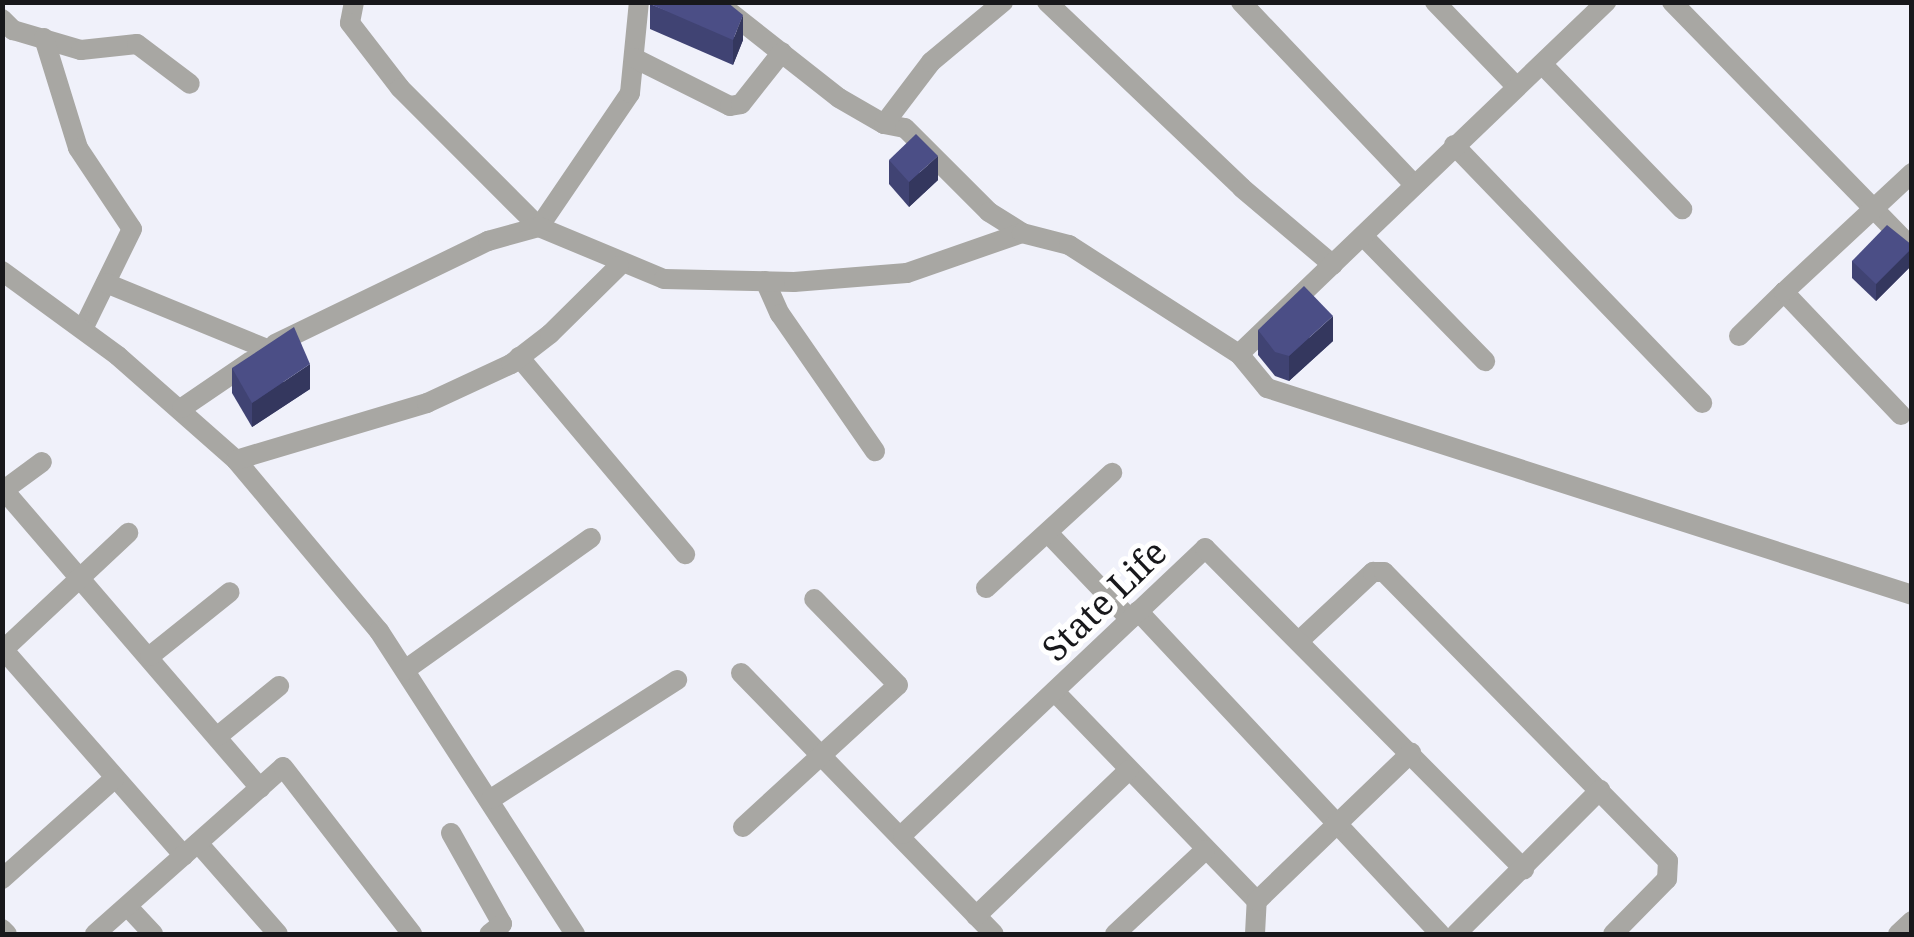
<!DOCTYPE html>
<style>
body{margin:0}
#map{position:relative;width:1914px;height:937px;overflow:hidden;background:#f0f1fa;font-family:"Noto Serif",serif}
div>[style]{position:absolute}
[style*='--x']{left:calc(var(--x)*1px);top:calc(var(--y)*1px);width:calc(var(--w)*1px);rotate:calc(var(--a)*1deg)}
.minor>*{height:20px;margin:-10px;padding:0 10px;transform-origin:10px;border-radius:10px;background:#a8a7a3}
.wall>*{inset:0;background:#404373}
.shaded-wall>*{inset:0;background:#34375e}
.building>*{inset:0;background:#4b4e86}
span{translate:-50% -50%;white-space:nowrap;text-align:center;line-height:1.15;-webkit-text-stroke:10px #fff;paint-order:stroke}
.street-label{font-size:35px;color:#18181b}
.frame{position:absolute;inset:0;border:5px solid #18181b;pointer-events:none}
</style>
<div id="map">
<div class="minor">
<i style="--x:354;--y:2;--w:21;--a:101"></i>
<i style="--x:350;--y:23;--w:82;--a:52.4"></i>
<i style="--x:400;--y:88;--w:197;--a:45"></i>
<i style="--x:539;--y:227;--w:162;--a:-55.8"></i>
<i style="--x:630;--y:93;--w:91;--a:-84.4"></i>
<i style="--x:717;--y:2;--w:155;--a:38.2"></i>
<i style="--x:839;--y:98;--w:52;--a:30"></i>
<i style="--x:884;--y:124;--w:21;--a:11"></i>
<i style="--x:905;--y:128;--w:119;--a:45"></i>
<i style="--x:989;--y:212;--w:39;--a:32"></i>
<i style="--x:1047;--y:2;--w:269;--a:43.6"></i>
<i style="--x:1242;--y:188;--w:119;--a:40.2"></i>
<i style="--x:1241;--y:2;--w:251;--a:46.5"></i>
<i style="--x:1435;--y:2;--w:114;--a:46.1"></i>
<i style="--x:1672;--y:2;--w:344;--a:45.7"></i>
<i style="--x:2;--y:19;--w:16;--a:45"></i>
<i style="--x:13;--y:30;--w:71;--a:16.4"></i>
<i style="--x:81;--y:50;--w:56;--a:-6.1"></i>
<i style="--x:137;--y:44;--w:66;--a:37"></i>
<i style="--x:44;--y:38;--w:115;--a:72.8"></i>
<i style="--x:78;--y:148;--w:97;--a:56.3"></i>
<i style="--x:132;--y:229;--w:111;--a:116.1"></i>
<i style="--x:634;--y:58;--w:107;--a:26.6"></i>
<i style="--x:730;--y:106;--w:11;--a:-10"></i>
<i style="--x:741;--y:104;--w:66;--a:-51.7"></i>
<i style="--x:1542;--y:64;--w:202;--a:46"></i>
<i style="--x:884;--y:124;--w:78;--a:-52.8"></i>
<i style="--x:931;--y:62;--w:94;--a:-39.8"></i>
<i style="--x:1454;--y:145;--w:358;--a:46.1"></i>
<i style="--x:1363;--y:236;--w:175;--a:45.7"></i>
<i style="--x:2;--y:271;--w:144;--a:36.2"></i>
<i style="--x:118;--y:356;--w:157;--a:41.4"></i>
<i style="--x:236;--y:460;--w:223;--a:50.1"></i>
<i style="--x:379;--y:631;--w:361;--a:57.1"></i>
<i style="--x:765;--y:281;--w:36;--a:66"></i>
<i style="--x:780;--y:314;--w:167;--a:55.3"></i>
<i style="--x:106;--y:283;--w:174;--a:22.3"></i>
<i style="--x:1739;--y:336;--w:63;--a:-44.4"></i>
<i style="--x:275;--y:344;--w:237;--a:-25.8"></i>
<i style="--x:488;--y:241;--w:53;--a:-15.4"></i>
<i style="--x:539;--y:227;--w:135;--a:22.6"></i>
<i style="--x:664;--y:279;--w:130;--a:1.3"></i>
<i style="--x:794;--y:282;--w:113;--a:-4.6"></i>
<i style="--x:907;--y:273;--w:122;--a:-19.2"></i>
<i style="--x:1022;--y:233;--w:49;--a:14.3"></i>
<i style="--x:1069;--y:245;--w:202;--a:32.7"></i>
<i style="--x:1239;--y:354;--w:44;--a:50.5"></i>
<i style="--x:1267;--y:388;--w:677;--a:17.79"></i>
<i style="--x:1239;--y:354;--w:509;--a:-43.8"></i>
<i style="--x:519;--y:357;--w:258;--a:49.9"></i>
<i style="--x:182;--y:408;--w:83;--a:-34.3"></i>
<i style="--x:1901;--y:415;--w:170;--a:-133.6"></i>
<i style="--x:1784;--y:292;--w:175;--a:-42.9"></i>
<i style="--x:236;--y:460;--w:199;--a:-16.6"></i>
<i style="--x:427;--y:403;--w:93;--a:-24.9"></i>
<i style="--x:511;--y:364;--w:49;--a:-37.6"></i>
<i style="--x:550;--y:334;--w:97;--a:-44.6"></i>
<i style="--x:2;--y:488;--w:396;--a:49.3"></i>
<i style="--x:4;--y:490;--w:47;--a:-36.4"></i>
<i style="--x:1048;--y:533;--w:119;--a:46.4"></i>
<i style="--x:986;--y:588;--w:171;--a:-42.4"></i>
<i style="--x:1138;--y:611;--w:442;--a:46.9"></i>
<i style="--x:1300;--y:640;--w:100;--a:-43"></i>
<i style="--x:1373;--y:572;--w:11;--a:0"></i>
<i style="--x:1384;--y:572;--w:405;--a:45.5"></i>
<i style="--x:1668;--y:861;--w:18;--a:93"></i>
<i style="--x:1667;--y:879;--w:77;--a:134.5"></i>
<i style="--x:2;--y:648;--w:276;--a:48.8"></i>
<i style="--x:2;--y:651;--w:173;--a:-43.1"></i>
<i style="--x:150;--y:656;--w:102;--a:-38.7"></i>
<i style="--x:405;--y:670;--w:228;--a:-35.4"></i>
<i style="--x:741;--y:673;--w:363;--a:45.9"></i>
<i style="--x:1056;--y:693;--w:289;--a:46"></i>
<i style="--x:218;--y:736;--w:79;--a:-39.3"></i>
<i style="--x:491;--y:799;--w:221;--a:-32.6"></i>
<i style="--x:743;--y:827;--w:210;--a:-42.5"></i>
<i style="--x:898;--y:685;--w:120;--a:-134.3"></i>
<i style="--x:451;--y:833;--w:104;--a:60.7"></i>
<i style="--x:502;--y:924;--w:16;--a:142"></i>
<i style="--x:903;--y:834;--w:416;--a:-43.4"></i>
<i style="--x:1205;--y:548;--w:453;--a:45.2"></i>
<i style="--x:198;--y:843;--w:121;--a:48.7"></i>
<i style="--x:2;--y:879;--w:150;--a:-41.8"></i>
<i style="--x:128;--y:907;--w:37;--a:47"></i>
<i style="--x:976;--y:916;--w:211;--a:-43.7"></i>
<i style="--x:2;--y:929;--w:7;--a:45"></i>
<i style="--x:95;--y:934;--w:251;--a:-41.6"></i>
<i style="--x:283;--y:767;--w:211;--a:52.3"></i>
<i style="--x:1115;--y:934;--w:123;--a:-43"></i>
<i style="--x:1255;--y:934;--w:33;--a:-87"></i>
<i style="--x:1257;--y:901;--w:214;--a:-43.9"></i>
<i style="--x:1456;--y:934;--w:204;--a:-45"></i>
<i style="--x:1898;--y:934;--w:19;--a:-43"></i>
</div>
<div class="wall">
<i style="clip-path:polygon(650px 4px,743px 40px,733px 65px,650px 29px)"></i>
<i style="clip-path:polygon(889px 160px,938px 180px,909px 207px,889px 184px)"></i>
<i style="clip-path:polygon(1912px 245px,1912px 265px,1876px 301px,1852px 278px,1852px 261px)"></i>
<i style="clip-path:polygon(1258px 330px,1333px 341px,1289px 381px,1275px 376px,1258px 355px)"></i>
<i style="clip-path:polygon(232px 368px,310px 389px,252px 427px,232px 393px)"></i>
</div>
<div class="shaded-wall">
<i style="clip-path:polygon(743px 15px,743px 40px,733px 65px,733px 40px)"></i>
<i style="clip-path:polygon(938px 156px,938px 180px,909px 207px,909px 182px)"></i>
<i style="clip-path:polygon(1912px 248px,1912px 265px,1876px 301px,1876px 284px)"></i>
<i style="clip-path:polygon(1333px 316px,1333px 341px,1289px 381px,1289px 356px)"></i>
<i style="clip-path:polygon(310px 364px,310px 389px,252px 427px,252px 403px)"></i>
</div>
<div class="building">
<i style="clip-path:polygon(651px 2px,727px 2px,743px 15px,733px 40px,650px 4px)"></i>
<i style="clip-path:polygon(916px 134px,938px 156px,909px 182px,889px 160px)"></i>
<i style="clip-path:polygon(1887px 225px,1912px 245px,1912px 248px,1876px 284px,1852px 261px)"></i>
<i style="clip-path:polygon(1304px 286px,1333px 316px,1289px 356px,1275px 352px,1258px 330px)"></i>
<i style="clip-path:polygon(294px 327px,310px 364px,252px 403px,232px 368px)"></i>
</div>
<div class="street-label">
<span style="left:1104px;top:600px;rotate:-44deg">State Life</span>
</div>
<div class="frame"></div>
</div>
